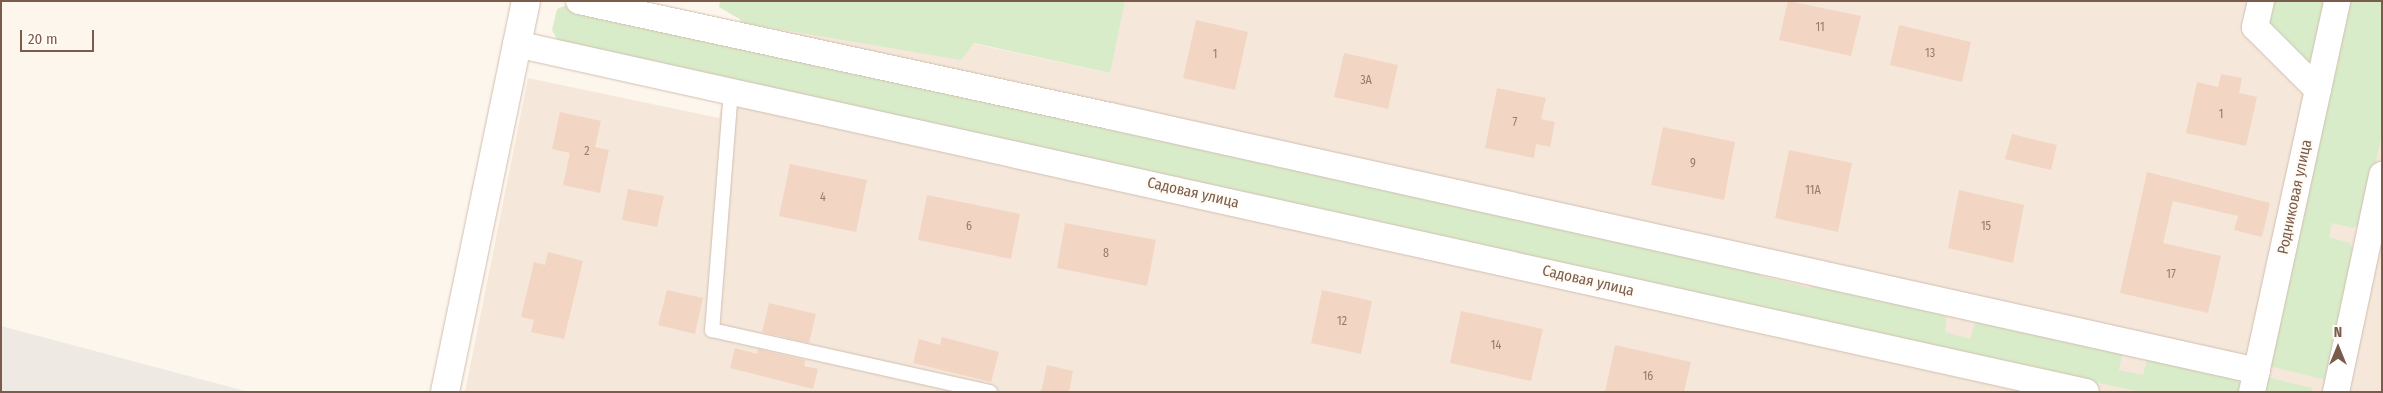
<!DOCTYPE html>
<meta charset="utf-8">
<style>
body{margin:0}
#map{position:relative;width:2383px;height:393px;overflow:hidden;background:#fdf6ec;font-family:"Fira Sans Condensed",sans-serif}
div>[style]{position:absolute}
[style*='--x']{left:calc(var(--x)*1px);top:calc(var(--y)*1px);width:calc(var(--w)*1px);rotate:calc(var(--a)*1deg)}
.residential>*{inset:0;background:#f5e8da}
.industrial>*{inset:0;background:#efe9e4}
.green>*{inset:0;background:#d8ecc9}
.building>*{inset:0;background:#f3d5c3}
.roads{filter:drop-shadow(0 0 1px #d1beb0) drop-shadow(0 0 1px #d1beb0)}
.lane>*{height:14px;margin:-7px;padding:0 7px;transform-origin:7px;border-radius:7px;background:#fff}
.street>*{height:26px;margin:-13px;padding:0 13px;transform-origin:13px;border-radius:13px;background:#fff}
.secondary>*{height:28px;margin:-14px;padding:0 14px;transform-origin:14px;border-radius:14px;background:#fff}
span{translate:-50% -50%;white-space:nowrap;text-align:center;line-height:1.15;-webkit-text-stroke:4px #fffaf3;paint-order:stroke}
.number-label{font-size:12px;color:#987a6a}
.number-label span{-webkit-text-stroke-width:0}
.street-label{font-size:15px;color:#7a5c4d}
.frame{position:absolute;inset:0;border:2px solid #7a5c4d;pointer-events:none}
.north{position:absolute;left:2313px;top:323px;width:50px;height:50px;-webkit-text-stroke:4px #fffaf3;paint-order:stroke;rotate:0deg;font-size:14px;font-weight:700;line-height:20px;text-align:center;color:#7a5c4d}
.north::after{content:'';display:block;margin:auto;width:18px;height:22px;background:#7a5c4d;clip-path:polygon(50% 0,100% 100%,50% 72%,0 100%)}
.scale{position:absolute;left:20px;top:30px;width:74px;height:22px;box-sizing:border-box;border:2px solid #7a5c4d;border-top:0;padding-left:6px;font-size:15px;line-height:18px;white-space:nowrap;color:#7a5c4d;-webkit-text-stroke:4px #fffaf3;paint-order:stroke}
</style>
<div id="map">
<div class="residential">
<i style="clip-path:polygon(744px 1px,777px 1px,1109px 73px,1125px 1px,2382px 1px,2382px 392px,465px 392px,528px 78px,719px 118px)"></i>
</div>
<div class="industrial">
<i style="clip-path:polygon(1px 326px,249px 392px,1px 392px)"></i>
</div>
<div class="green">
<i style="clip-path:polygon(720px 1px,1125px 1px,1110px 73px,974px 43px,961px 60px,748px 24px,719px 7px)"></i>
<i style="clip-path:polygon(2273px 1px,2331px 1px,2313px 62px,2300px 63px,2278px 41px,2268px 21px)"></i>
<i style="clip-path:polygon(2347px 1px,2382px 1px,2382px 134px,2362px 223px,2353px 228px,2332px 223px,2329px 237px,2350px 243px,2356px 257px,2330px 381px,2269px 366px)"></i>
<i style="clip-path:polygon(567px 5px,1754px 265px,1760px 276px,1810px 288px,1821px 282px,1947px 310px,1945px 332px,1970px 339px,1976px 319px,2123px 350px,2119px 370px,2143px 375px,2148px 356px,2232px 373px,2243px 387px,2243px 392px,2140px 392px,558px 41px,552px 30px,557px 9px)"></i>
<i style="clip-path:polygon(2267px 377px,2312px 388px,2311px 392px,2263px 392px)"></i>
</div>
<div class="building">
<i style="clip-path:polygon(1788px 1px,1861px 16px,1851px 56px,1779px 40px)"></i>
<i style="clip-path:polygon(1196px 20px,1248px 32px,1235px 90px,1183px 78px)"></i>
<i style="clip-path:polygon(1899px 25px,1971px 42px,1962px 82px,1890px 65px)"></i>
<i style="clip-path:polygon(1344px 53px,1398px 65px,1388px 109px,1334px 97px)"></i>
<i style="clip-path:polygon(2221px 74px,2242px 78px,2239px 93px,2257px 97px,2246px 146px,2186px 133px,2197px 82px,2218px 87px)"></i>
<i style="clip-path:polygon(1497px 88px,1546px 98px,1541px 119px,1555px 122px,1550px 147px,1536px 144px,1534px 158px,1485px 148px)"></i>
<i style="clip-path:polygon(560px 112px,601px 121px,595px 147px,609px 150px,600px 193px,563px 185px,570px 153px,552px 149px)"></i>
<i style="clip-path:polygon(1663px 127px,1735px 142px,1724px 200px,1651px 185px)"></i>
<i style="clip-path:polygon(2012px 134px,2057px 145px,2051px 170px,2005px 159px)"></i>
<i style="clip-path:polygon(1789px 150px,1852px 163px,1838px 232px,1775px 218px)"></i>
<i style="clip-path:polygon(790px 164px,867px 180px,856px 232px,779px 216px)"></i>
<i style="clip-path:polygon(2147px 172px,2270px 203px,2262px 237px,2234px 230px,2238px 216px,2173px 201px,2163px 243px,2221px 256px,2208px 313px,2120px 293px)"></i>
<i style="clip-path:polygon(628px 189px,664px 196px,657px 227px,622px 220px)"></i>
<i style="clip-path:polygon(1959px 190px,2024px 205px,2013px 263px,1948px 248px)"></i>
<i style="clip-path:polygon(927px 195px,1020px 214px,1011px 259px,918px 240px)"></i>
<i style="clip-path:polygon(1065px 223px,1156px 240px,1147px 286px,1057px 268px)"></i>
<i style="clip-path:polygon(548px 252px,583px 261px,564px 339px,531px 332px,534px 320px,521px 317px,534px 262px,545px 265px)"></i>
<i style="clip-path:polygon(667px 290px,703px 298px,695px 334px,658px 325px)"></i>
<i style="clip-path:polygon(1322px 290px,1372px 301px,1361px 354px,1311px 343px)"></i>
<i style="clip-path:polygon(769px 303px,816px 314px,809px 343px,762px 332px)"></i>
<i style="clip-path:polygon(1461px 311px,1543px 329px,1531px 381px,1450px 363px)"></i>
<i style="clip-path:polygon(942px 337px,999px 352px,991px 382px,913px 363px,919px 339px,940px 345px)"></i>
<i style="clip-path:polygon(1615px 345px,1691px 362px,1684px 392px,1605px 392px)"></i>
<i style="clip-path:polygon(735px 348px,757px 354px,758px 349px,805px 360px,804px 366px,818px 369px,813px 389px,730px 368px)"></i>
<i style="clip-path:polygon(1047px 365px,1073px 371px,1069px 392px,1041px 392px)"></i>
</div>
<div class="roads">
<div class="lane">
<i style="--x:731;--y:90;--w:241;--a:94.5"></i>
<i style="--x:712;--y:330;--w:285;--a:12.6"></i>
</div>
<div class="street">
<i style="--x:579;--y:1;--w:543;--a:12.22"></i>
<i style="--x:1110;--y:116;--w:1175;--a:12.53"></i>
<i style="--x:2261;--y:1;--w:27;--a:103"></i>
<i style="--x:2255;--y:27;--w:89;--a:45"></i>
<i style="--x:516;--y:44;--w:1608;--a:12.5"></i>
<i style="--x:2252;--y:392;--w:400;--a:-77.7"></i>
<i style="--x:2336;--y:392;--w:222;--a:-78"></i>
</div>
<div class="secondary">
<i style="--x:445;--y:392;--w:399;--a:-78.3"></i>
</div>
</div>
<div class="number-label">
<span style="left:1820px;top:28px">11</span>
<span style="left:1930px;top:54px">13</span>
<span style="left:1215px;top:55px">1</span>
<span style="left:1366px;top:81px">3А</span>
<span style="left:2221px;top:115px">1</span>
<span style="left:1515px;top:123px">7</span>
<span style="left:587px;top:152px">2</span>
<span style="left:1693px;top:164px">9</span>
<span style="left:1813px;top:191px">11А</span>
<span style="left:823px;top:198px">4</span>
<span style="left:969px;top:227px">6</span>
<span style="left:1986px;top:227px">15</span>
<span style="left:1106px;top:254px">8</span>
<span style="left:2171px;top:275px">17</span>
<span style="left:1342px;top:322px">12</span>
<span style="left:1496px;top:346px">14</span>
<span style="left:1648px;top:377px">16</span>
</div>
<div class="street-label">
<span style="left:1193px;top:193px;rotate:13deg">Садовая улица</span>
<span style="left:2295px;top:197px;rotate:-78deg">Родниковая улица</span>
<span style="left:1588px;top:281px;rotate:13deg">Садовая улица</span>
</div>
<div class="frame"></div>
<div class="north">N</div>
<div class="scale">20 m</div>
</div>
